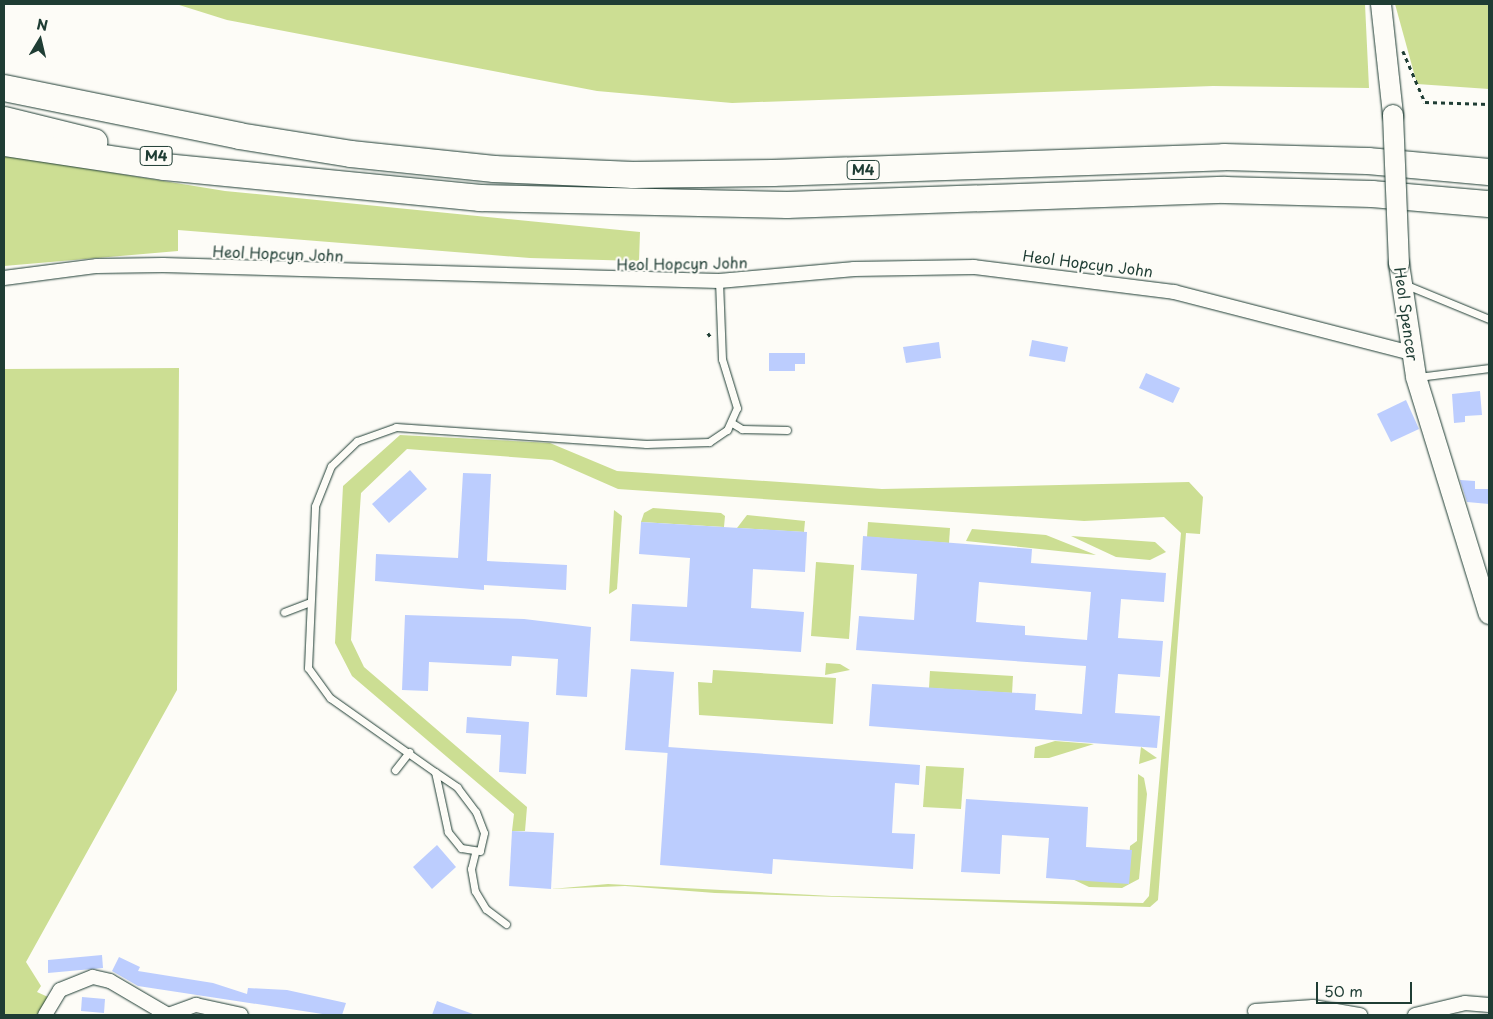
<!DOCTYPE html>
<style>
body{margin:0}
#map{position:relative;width:1493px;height:1019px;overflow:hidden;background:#fdfcf7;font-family:"Playpen Sans",sans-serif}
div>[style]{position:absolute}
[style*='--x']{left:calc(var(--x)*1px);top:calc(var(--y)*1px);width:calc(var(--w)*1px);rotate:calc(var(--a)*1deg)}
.green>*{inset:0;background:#ccde93}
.building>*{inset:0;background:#bccdfe}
.path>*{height:2.5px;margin-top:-1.25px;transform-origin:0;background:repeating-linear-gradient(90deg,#1f3d34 0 4px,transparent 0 8px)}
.roads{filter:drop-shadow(0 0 1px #1f3d34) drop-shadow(0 0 1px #1f3d34)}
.lane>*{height:7px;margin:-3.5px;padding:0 3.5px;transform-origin:3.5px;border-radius:3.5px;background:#fdfcf7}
.street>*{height:14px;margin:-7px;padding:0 7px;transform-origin:7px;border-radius:7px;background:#fdfcf7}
.secondary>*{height:20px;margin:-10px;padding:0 10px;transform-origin:10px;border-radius:10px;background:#fdfcf7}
.highway>*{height:26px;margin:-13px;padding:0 13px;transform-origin:13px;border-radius:13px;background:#fdfcf7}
.bridges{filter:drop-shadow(0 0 1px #1f3d34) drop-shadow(0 0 1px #1f3d34)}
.secondary-bridge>*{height:20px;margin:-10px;padding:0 10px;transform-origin:10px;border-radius:10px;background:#fdfcf7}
span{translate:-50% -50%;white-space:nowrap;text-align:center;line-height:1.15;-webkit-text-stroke:4.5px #fdfcf7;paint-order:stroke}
.shield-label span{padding:1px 4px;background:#fdfcf7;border:1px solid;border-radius:4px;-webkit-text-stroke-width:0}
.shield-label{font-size:14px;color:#1f3d34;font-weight:700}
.street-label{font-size:15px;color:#1f3d34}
.frame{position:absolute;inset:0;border:5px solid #1f3d34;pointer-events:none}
.north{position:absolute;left:15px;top:15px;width:50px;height:50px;-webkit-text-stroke:4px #fdfcf7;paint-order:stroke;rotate:9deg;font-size:14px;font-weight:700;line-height:20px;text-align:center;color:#1f3d34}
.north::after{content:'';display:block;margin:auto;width:18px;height:22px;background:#1f3d34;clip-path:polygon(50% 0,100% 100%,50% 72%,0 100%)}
.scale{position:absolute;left:1316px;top:982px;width:96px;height:22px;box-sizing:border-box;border:2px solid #1f3d34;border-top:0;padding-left:6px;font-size:15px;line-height:18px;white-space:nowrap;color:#1f3d34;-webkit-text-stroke:4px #fdfcf7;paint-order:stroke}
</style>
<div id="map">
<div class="green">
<i style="clip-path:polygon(176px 4px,1365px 4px,1369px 88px,1213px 86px,732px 103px,597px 91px,227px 20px)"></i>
<i style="clip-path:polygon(1395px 4px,1489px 4px,1489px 89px,1417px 84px)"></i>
<i style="clip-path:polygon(4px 155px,225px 191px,640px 232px,639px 261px,530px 258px,178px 230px,178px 251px,4px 266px)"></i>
<i style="clip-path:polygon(179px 368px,177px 690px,26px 962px,41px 986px,37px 992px,48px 997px,39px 1015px,4px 1015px,4px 369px)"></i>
<i style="clip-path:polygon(400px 435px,550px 443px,617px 471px,882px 489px,1189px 482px,1203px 497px,1200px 534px,1186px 533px,1158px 900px,1150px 907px,715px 893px,625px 886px,551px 889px,608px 884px,832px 896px,1143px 903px,1149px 896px,1181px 533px,1164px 517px,1084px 521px,618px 489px,552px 460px,407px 449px,361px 493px,351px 640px,364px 667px,527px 807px,525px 831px,512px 831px,514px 814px,352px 676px,335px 643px,343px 486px)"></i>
<i style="clip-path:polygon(653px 508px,721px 513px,725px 516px,724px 527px,641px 522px,644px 513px)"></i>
<i style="clip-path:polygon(614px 510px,622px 516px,617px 589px,609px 594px)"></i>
<i style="clip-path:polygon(747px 515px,805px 521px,804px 532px,737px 528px)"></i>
<i style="clip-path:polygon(868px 522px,950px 528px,949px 543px,867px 537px)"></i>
<i style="clip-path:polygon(972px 529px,1046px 535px,1096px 555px,966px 541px)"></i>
<i style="clip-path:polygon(1071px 536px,1155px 542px,1166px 552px,1150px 560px,1116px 557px)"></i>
<i style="clip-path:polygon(816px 562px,854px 565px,849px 639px,811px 636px)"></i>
<i style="clip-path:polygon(826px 663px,840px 664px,850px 670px,825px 675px)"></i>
<i style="clip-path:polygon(713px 670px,836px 678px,833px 724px,699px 715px,698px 682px,712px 683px)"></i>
<i style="clip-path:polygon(930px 671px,1013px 676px,1012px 693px,929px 688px)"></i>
<i style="clip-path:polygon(1055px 741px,1094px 744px,1049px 758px,1034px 758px,1035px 747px)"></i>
<i style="clip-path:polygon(1141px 747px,1157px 758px,1139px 764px)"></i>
<i style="clip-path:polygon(926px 766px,964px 768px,961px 809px,923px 807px)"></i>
<i style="clip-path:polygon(1138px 774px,1144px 778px,1147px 794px,1139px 879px,1122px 888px,1089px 887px,1066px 876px,1128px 880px,1130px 846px,1137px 841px)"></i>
</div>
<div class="building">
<i style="clip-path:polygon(1032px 340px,1068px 347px,1065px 362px,1029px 356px)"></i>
<i style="clip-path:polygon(939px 342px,941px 358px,906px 363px,903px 347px)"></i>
<i style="clip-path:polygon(769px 353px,805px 353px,805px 364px,795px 364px,795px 371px,769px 371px)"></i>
<i style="clip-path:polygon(1146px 373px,1180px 388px,1173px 403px,1139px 388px)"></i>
<i style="clip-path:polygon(1480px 391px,1482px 415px,1465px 416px,1465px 422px,1454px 423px,1452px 394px)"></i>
<i style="clip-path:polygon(1406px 400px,1419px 429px,1391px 442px,1377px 414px)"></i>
<i style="clip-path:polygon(410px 470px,427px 489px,389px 523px,372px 504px)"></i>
<i style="clip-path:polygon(463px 473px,491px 474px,487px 561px,567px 565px,566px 590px,484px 585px,484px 590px,375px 581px,376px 554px,458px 558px)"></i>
<i style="clip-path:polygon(1460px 480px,1475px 481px,1475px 489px,1489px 489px,1489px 504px,1467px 502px)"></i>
<i style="clip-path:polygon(641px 522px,807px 532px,805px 572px,753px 569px,751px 608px,804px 612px,801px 652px,630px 641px,632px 604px,687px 607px,690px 558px,639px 554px)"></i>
<i style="clip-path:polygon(evenodd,863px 536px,1032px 549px,1031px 563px,1166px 573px,1164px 602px,1121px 599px,1118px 638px,1163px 641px,1160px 677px,1118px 674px,1115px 713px,1160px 716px,1157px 748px,869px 726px,872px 684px,1036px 694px,1035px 710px,1082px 714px,1086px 666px,856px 650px,859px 616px,914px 620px,917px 574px,861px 570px,863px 536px,979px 582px,1091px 592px,1087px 640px,1025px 635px,1025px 626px,976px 622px,979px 582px)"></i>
<i style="clip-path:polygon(405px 615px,524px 619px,591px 627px,587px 697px,556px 695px,558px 659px,512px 656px,511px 666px,429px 662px,428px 691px,402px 690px)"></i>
<i style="clip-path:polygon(631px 669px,674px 672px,668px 753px,625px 750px)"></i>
<i style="clip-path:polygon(467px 717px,529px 722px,526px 774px,499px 772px,501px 735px,466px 733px)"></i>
<i style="clip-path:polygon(668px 747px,920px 765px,919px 785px,895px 783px,892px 833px,915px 834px,913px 869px,773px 859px,772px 874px,660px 865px)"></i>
<i style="clip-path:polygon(966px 799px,1088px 807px,1086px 847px,1132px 850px,1129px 884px,1046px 878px,1049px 838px,1002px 835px,1000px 874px,961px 872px)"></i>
<i style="clip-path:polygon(512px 831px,554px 833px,551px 889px,509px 886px)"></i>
<i style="clip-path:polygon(437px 845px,456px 867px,432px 889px,413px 867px)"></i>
<i style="clip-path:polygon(102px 955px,103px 968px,48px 973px,48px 960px)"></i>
<i style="clip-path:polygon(119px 957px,140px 967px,138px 971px,213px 983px,247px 994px,248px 988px,287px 990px,346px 1003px,342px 1015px,329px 1015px,138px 986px,112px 971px)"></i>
<i style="clip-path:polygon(82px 997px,105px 999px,104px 1013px,81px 1011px)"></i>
<i style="clip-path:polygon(437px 1001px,473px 1014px,472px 1015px,432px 1015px)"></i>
</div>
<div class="path">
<i style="--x:1403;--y:51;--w:56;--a:66.7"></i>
<i style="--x:1425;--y:102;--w:64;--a:1.8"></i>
<i style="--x:708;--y:333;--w:7;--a:56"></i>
</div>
<div class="roads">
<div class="lane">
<i style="--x:1404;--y:284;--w:92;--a:22.4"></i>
<i style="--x:1418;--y:377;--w:72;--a:-7.2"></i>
<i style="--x:732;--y:423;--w:12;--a:31"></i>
<i style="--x:742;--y:429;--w:45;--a:1.3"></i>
<i style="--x:284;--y:612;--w:26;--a:-21"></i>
<i style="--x:395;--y:770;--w:23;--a:-52"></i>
<i style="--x:435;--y:772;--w:27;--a:34"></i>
<i style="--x:457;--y:787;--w:31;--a:53"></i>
<i style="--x:476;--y:812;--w:22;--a:69"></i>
<i style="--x:484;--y:833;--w:18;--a:103"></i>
<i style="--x:480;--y:851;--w:19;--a:-171"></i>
<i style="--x:461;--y:848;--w:21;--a:-129"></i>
<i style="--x:448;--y:832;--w:61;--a:-102.2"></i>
<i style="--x:435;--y:772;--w:128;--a:-144.8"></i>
<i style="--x:330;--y:698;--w:37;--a:-126"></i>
<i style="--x:308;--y:668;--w:162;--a:-87.5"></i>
<i style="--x:315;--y:506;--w:43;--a:-68.2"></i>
<i style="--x:331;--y:466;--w:36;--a:-44"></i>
<i style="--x:357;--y:441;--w:41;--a:-19.7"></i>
<i style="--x:396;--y:427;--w:251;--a:3.9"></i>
<i style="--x:646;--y:444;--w:63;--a:-1.8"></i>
<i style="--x:709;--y:442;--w:22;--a:-34"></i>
<i style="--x:727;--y:430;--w:24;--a:-66"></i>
<i style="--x:737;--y:408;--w:51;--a:-107"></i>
<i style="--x:722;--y:359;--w:78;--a:-92.2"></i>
<i style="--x:475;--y:853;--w:16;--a:104"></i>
<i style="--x:471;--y:869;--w:22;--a:80"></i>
<i style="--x:475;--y:891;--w:21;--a:59"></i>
<i style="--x:486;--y:909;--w:25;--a:37"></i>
</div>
<div class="street">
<i style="--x:4;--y:278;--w:94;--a:-7.4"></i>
<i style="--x:97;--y:266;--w:66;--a:-0.9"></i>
<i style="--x:163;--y:265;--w:556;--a:1.65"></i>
<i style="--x:719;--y:281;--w:136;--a:-5.1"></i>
<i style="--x:854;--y:269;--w:120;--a:-1"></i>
<i style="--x:974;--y:267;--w:202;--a:7.1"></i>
<i style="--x:1174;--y:292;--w:246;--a:14.4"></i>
<i style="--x:1255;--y:1011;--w:58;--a:-3.9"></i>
<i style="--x:1313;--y:1007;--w:48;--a:9.7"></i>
<i style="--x:45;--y:1015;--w:29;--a:-59"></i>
<i style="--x:60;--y:990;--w:35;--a:-22"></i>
<i style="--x:93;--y:977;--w:17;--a:13"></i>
<i style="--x:110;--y:981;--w:67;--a:30.4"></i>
<i style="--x:168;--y:1015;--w:30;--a:-20"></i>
<i style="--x:196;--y:1005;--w:46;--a:12.5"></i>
<i style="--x:1415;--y:1015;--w:51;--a:-13.5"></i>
<i style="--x:1465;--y:1003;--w:24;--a:5"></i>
</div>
<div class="secondary">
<i style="--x:1381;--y:4;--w:112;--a:83.8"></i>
<i style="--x:1399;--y:264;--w:114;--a:81.4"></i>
<i style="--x:1416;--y:377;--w:248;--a:72.9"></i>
</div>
<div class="highway">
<i style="--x:4;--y:88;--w:240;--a:11.5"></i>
<i style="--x:239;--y:136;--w:113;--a:9.1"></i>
<i style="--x:351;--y:154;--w:144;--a:6"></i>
<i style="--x:494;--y:169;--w:139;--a:2.5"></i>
<i style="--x:633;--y:175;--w:140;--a:-0.8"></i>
<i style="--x:773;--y:173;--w:451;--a:-2"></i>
<i style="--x:1224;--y:157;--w:144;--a:1.6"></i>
<i style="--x:1368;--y:161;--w:121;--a:5.2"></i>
<i style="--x:4;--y:120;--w:93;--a:13.7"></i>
<i style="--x:4;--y:143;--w:163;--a:8.5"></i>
<i style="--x:165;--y:167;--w:317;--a:5.6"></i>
<i style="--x:480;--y:198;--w:307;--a:1.3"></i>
<i style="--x:787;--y:205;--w:438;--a:-2"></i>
<i style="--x:1225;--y:190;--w:147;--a:1.6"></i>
<i style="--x:1372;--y:194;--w:117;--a:4.9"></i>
</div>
</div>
<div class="bridges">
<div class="secondary-bridge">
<i style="--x:1393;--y:115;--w:149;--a:87.7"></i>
</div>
</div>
<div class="shield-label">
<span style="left:156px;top:156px">M4</span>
<span style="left:863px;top:170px">M4</span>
</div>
<div class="street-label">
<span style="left:278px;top:253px;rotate:2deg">Heol Hopcyn John</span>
<span style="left:682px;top:263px;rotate:-1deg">Heol Hopcyn John</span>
<span style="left:1088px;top:263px;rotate:7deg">Heol Hopcyn John</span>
<span style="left:1407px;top:314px;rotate:82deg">Heol Spencer</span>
</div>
<div class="frame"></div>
<div class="north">N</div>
<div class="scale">50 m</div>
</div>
